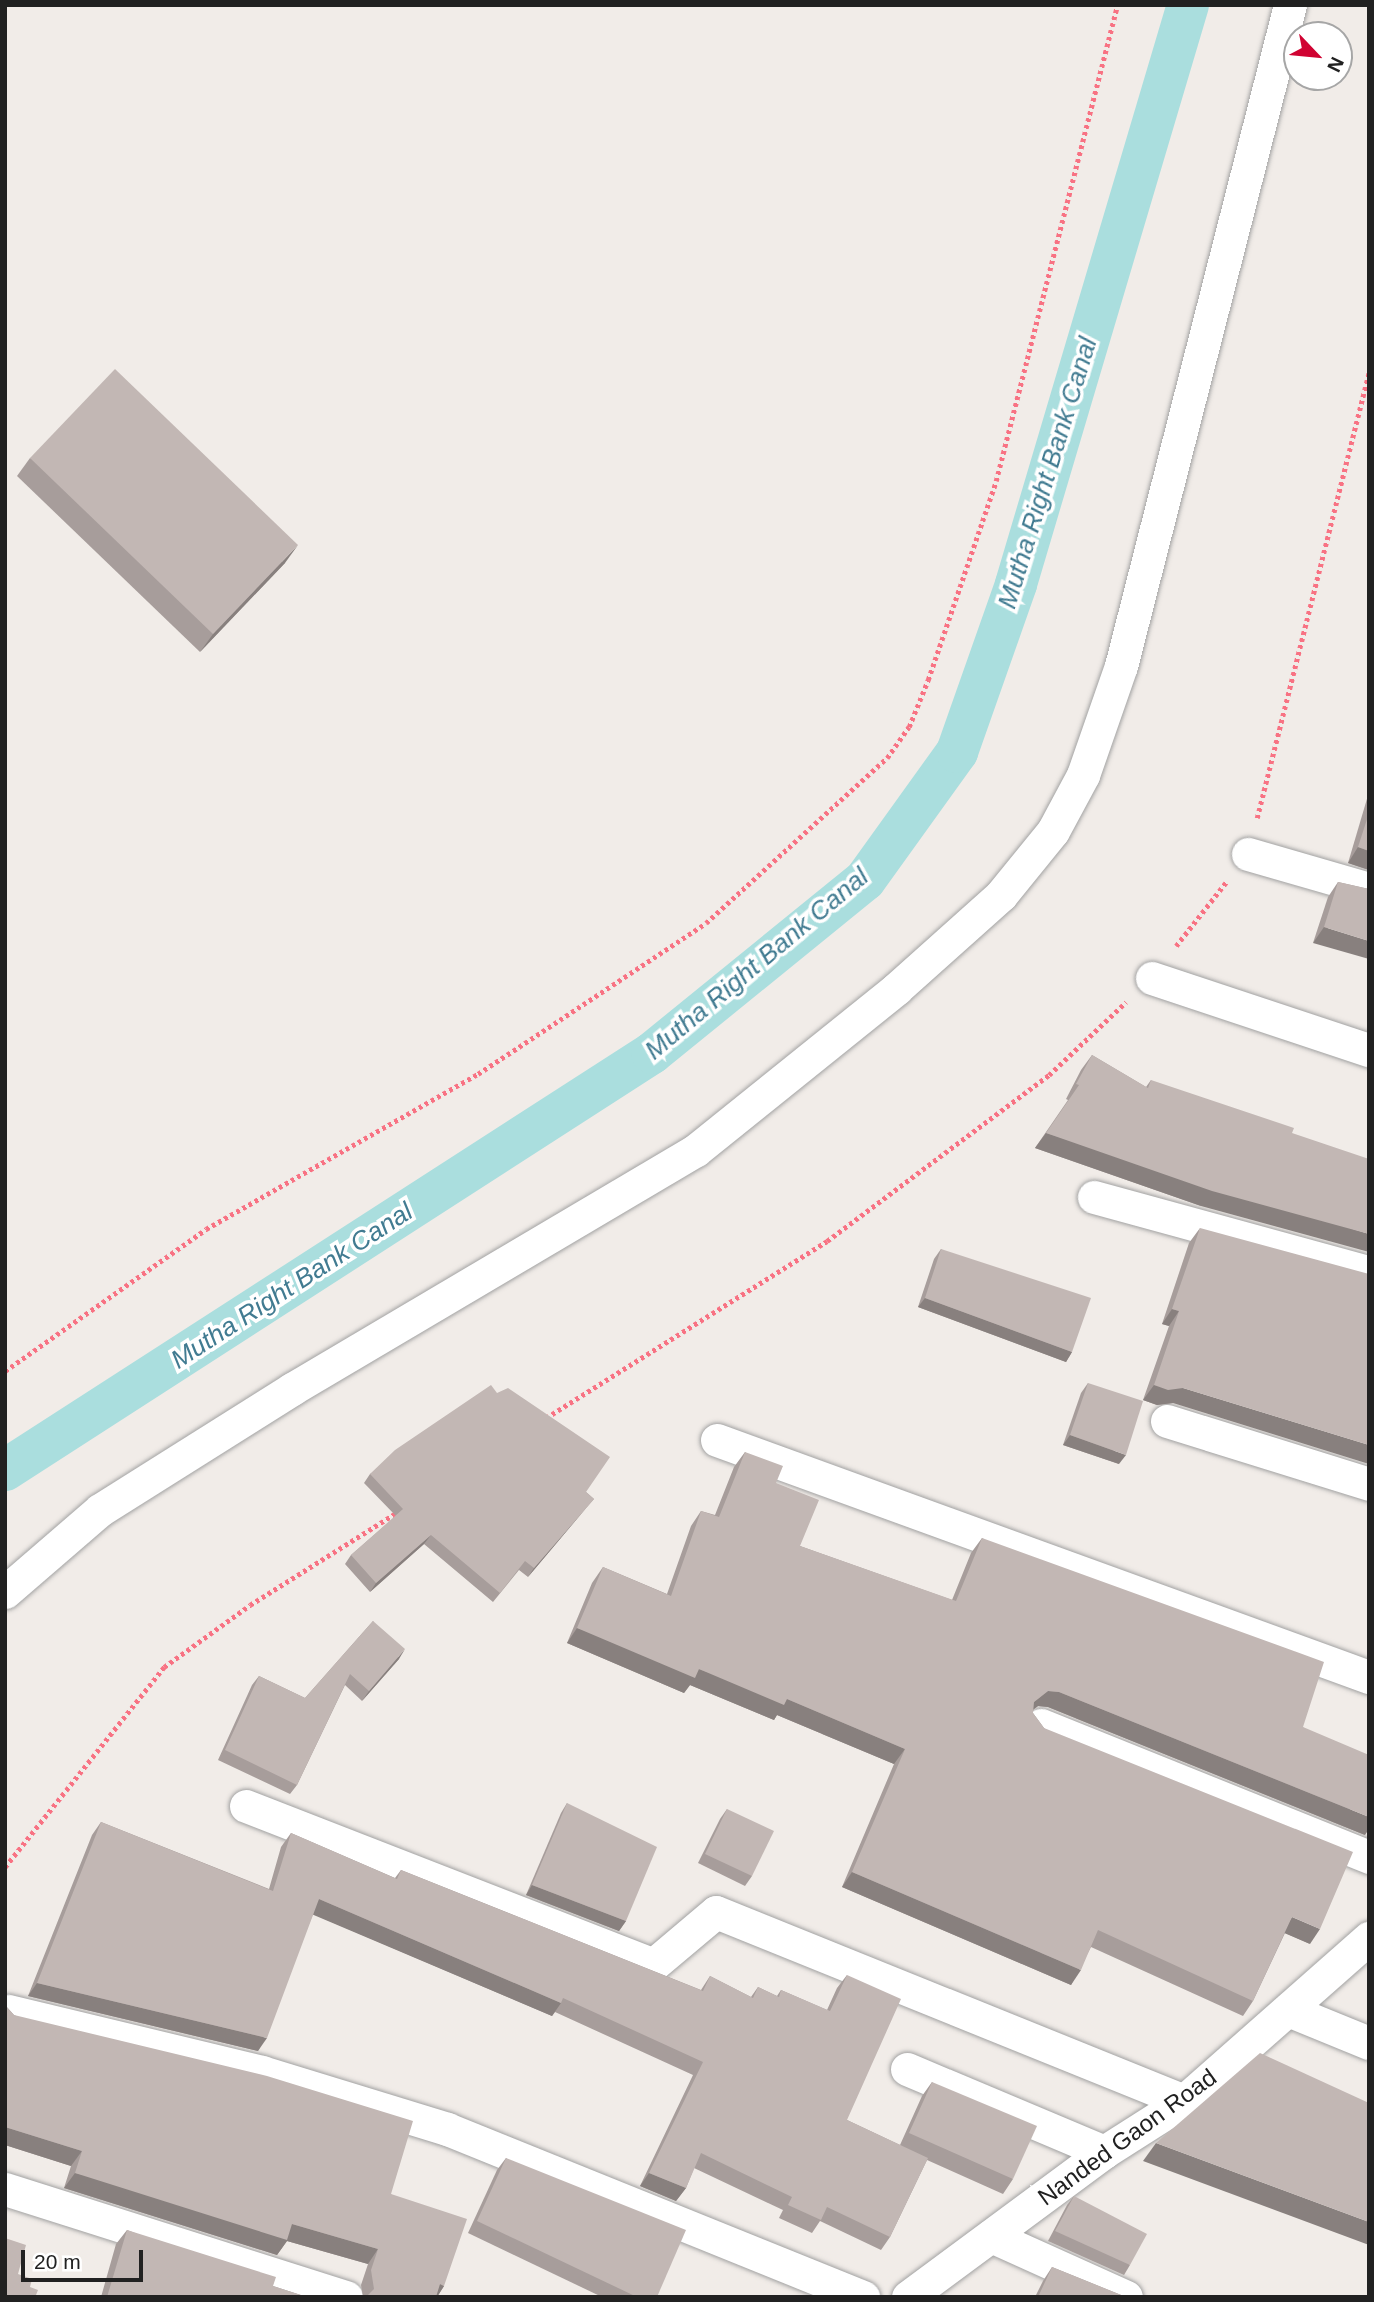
<!DOCTYPE html>
<style>
body{margin:0}
#map{position:relative;width:1374px;height:2302px;overflow:hidden;background:#f1ece8;font-family:Helvetica,sans-serif}
div>[style]{position:absolute}
[style*='--x']{left:calc(var(--x)*1px);top:calc(var(--y)*1px);width:calc(var(--w)*1px);rotate:calc(var(--a)*1deg)}
.canal>*{height:42px;margin:-21px;padding:0 21px;transform-origin:21px;border-radius:21px;background:#aadede}
.path>*{height:4.5px;margin-top:-2.25px;transform-origin:0;background:repeating-linear-gradient(90deg,#f87283 0 3.5px,transparent 0 7px)}
.roads{filter:drop-shadow(0 0 2px #a2a2a2) drop-shadow(0 0 2px #a2a2a2)}
.minor>*{height:33px;margin:-16.5px;padding:0 16.5px;transform-origin:16.5px;border-radius:16.5px;background:#fff}
.wall>*{inset:0;background:#a79d9b}
.shaded-wall>*{inset:0;background:#88807e}
.building>*{inset:0;background:#c2b7b4}
span{translate:-50% -50%;white-space:nowrap;text-align:center;line-height:1.15;-webkit-text-stroke:7px #fff;paint-order:stroke}
.street-label{font-size:24px;color:#212121}
.water-label{font-size:26px;color:#417b91;font-style:italic}
.frame{position:absolute;inset:0;border:7px solid #212121;pointer-events:none}
.north{position:absolute;left:1283px;top:21px;width:70px;height:70px;box-sizing:border-box;background:#fff;border:2px solid #a6a6a6;border-radius:50%;rotate:116deg;font-size:19px;font-weight:700;line-height:28px;text-align:center;color:#212121}
.north::after{content:'';display:block;margin:auto;width:24px;height:32px;background:#d00332;clip-path:polygon(50% 0,100% 100%,50% 72%,0 100%)}
.scale{position:absolute;left:21px;top:2250px;width:122px;height:32px;box-sizing:border-box;border:4px solid #212121;border-top:0;padding-left:9px;font-size:21px;line-height:24px;white-space:nowrap;color:#212121;-webkit-text-stroke:5px #fff;paint-order:stroke}
</style>
<div id="map">
<div class="canal">
<i style="--x:5;--y:1470;--w:770;--a:-32.8"></i>
<i style="--x:652;--y:1053;--w:274;--a:-39.1"></i>
<i style="--x:865;--y:880;--w:158;--a:-54.3"></i>
<i style="--x:957;--y:752;--w:178;--a:-70.6"></i>
<i style="--x:1016;--y:584;--w:604;--a:-73.46"></i>
</div>
<div class="path">
<i style="--x:1257;--y:818;--w:461;--a:-75.9"></i>
<i style="--x:1176;--y:946;--w:83;--a:-51.9"></i>
<i style="--x:5;--y:1371;--w:246;--a:-35.2"></i>
<i style="--x:206;--y:1229;--w:313;--a:-29.7"></i>
<i style="--x:478;--y:1074;--w:273;--a:-33.5"></i>
<i style="--x:706;--y:923;--w:245;--a:-42.4"></i>
<i style="--x:887;--y:758;--w:38;--a:-55"></i>
<i style="--x:909;--y:727;--w:51;--a:-68"></i>
<i style="--x:928;--y:680;--w:210;--a:-71.1"></i>
<i style="--x:996;--y:481;--w:491;--a:-75.7"></i>
<i style="--x:546;--y:1418;--w:332;--a:-32.2"></i>
<i style="--x:827;--y:1241;--w:277;--a:-36.8"></i>
<i style="--x:1049;--y:1075;--w:106;--a:-43.5"></i>
<i style="--x:5;--y:1867;--w:256;--a:-51.5"></i>
<i style="--x:164;--y:1667;--w:106;--a:-35.8"></i>
<i style="--x:250;--y:1605;--w:176;--a:-32.2"></i>
</div>
<div class="roads">
<div class="minor">
<i style="--x:1248;--y:854;--w:126;--a:16.1"></i>
<i style="--x:1152;--y:978;--w:229;--a:18.4"></i>
<i style="--x:1094;--y:1197;--w:285;--a:15.3"></i>
<i style="--x:1167;--y:1421;--w:212;--a:17.3"></i>
<i style="--x:717;--y:1440;--w:694;--a:19.98"></i>
<i style="--x:5;--y:1592;--w:125;--a:-40.8"></i>
<i style="--x:100;--y:1510;--w:227;--a:-32.2"></i>
<i style="--x:292;--y:1389;--w:469;--a:-30.6"></i>
<i style="--x:696;--y:1150;--w:257;--a:-38.8"></i>
<i style="--x:896;--y:989;--w:141;--a:-41.8"></i>
<i style="--x:1001;--y:895;--w:82;--a:-50.9"></i>
<i style="--x:1053;--y:831;--w:64;--a:-61.8"></i>
<i style="--x:1083;--y:775;--w:115;--a:-70.8"></i>
<i style="--x:1121;--y:666;--w:682;--a:-75.66"></i>
<i style="--x:1041;--y:1725;--w:354;--a:21.9"></i>
<i style="--x:246;--y:1806;--w:437;--a:21.3"></i>
<i style="--x:653;--y:1965;--w:82;--a:-40.1"></i>
<i style="--x:716;--y:1912;--w:505;--a:21.99"></i>
<i style="--x:1288;--y:2010;--w:87;--a:22.2"></i>
<i style="--x:8;--y:2011;--w:261;--a:13.5"></i>
<i style="--x:262;--y:2072;--w:194;--a:17.1"></i>
<i style="--x:447;--y:2129;--w:449;--a:22"></i>
<i style="--x:907;--y:2069;--w:214;--a:22.8"></i>
<i style="--x:5;--y:2189;--w:358;--a:17.6"></i>
<i style="--x:991;--y:2236;--w:148;--a:24.3"></i>
<i style="--x:908;--y:2297;--w:244;--a:-36.5"></i>
<i style="--x:1104;--y:2152;--w:95;--a:-32.5"></i>
<i style="--x:1184;--y:2101;--w:247;--a:-41.4"></i>
</div>
</div>
<div class="wall">
<i style="clip-path:polygon(30px 458px,285px 563px,200px 652px,17px 476px)"></i>
<i style="clip-path:polygon(1369px 792px,1369px 870px,1348px 863px)"></i>
<i style="clip-path:polygon(1338px 882px,1369px 889px,1313px 943px,1328px 897px)"></i>
<i style="clip-path:polygon(1092px 1055px,1146px 1087px,1151px 1080px,1201px 1206px,1035px 1148px,1068px 1100px,1066px 1099px,1081px 1070px)"></i>
<i style="clip-path:polygon(1200px 1228px,1173px 1403px,1157px 1405px,1143px 1400px,1169px 1326px,1162px 1324px,1189px 1243px)"></i>
<i style="clip-path:polygon(941px 1249px,1072px 1352px,1066px 1362px,918px 1307px,934px 1259px)"></i>
<i style="clip-path:polygon(1088px 1383px,1119px 1464px,1063px 1445px,1081px 1393px)"></i>
<i style="clip-path:polygon(497px 1393px,586px 1492px,594px 1499px,587px 1507px,528px 1577px,519px 1570px,493px 1602px,424px 1544px,370px 1592px,345px 1564px,351px 1555px,396px 1516px,364px 1483px,370px 1474px)"></i>
<i style="clip-path:polygon(745px 1452px,776px 1483px,800px 1546px,952px 1600px,971px 1553px,982px 1538px,1303px 1727px,1365px 1835px,1048px 1707px,1038px 1706px,1033px 1710px,1033px 1713px,1044px 1728px,1310px 1944px,1285px 1933px,1253px 2001px,1243px 2016px,1091px 1947px,1071px 1985px,842px 1887px,894px 1764px,777px 1715px,774px 1720px,690px 1685px,684px 1693px,567px 1643px,592px 1583px,603px 1567px,667px 1594px,691px 1526px,701px 1511px,715px 1515px,734px 1467px)"></i>
<i style="clip-path:polygon(373px 1621px,399px 1659px,362px 1701px,345px 1685px,297px 1785px,290px 1794px,218px 1760px,252px 1685px,259px 1676px,305px 1698px)"></i>
<i style="clip-path:polygon(567px 1803px,626px 1921px,619px 1931px,526px 1895px,561px 1813px)"></i>
<i style="clip-path:polygon(727px 1809px,752px 1876px,745px 1886px,698px 1863px,720px 1819px)"></i>
<i style="clip-path:polygon(101px 1822px,269px 1889px,281px 1847px,291px 1833px,395px 1878px,401px 1870px,701px 1990px,710px 1976px,751px 1997px,758px 1987px,777px 1996px,781px 1990px,827px 2010px,837px 1988px,847px 1975px,847px 2120px,900px 2145px,922px 2096px,932px 2082px,1013px 2179px,1003px 2194px,927px 2160px,890px 2237px,881px 2250px,820px 2221px,812px 2233px,779px 2218px,783px 2210px,694px 2168px,686px 2188px,676px 2201px,640px 2186px,693px 2075px,555px 2012px,552px 2016px,313px 1914px,258px 2051px,28px 1996px,92px 1835px)"></i>
<i style="clip-path:polygon(5px 2005px,14px 2015px,391px 2194px,444px 2286px,437px 2297px,363px 2297px,361px 2285px,368px 2264px,287px 2241px,277px 2255px,64px 2188px,71px 2166px,5px 2145px)"></i>
<i style="clip-path:polygon(506px 2158px,657px 2297px,602px 2297px,468px 2233px,497px 2170px)"></i>
<i style="clip-path:polygon(1074px 2196px,1130px 2265px,1124px 2275px,1048px 2241px,1067px 2205px)"></i>
<i style="clip-path:polygon(127px 2230px,273px 2286px,307px 2297px,101px 2297px,116px 2244px)"></i>
<i style="clip-path:polygon(1052px 2267px,1126px 2297px,1035px 2297px,1043px 2281px)"></i>
</div>
<div class="shaded-wall">
<i style="clip-path:polygon(298px 545px,285px 563px,200px 652px,213px 634px)"></i>
<i style="clip-path:polygon(1358px 847px,1369px 851px,1369px 870px,1348px 863px)"></i>
<i style="clip-path:polygon(1324px 927px,1369px 941px,1369px 959px,1313px 943px)"></i>
<i style="clip-path:polygon(1046px 1133px,1369px 1234px,1369px 1252px,1201px 1206px,1035px 1148px)"></i>
<i style="clip-path:polygon(925px 1298px,1072px 1352px,1066px 1362px,918px 1307px)"></i>
<i style="clip-path:polygon(1172px 1309px,1179px 1311px,1169px 1326px,1162px 1324px)"></i>
<i style="clip-path:polygon(1154px 1385px,1183px 1388px,1369px 1445px,1369px 1464px,1173px 1403px,1157px 1405px,1143px 1400px)"></i>
<i style="clip-path:polygon(1070px 1435px,1126px 1455px,1119px 1464px,1063px 1445px)"></i>
<i style="clip-path:polygon(594px 1499px,587px 1507px,528px 1577px,534px 1568px)"></i>
<i style="clip-path:polygon(431px 1535px,424px 1544px,370px 1592px,376px 1583px)"></i>
<i style="clip-path:polygon(577px 1628px,787px 1699px,905px 1749px,894px 1764px,777px 1715px,774px 1720px,690px 1685px,684px 1693px,567px 1643px)"></i>
<i style="clip-path:polygon(405px 1649px,399px 1659px,362px 1701px,369px 1691px)"></i>
<i style="clip-path:polygon(1048px 1691px,1059px 1692px,1369px 1817px,1369px 1829px,1365px 1835px,1048px 1707px,1038px 1706px,1023px 1717px,1034px 1702px)"></i>
<i style="clip-path:polygon(852px 1872px,1081px 1970px,1071px 1985px,842px 1887px)"></i>
<i style="clip-path:polygon(532px 1885px,626px 1921px,619px 1931px,526px 1895px)"></i>
<i style="clip-path:polygon(319px 1899px,561px 2003px,552px 2016px,309px 1913px)"></i>
<i style="clip-path:polygon(1292px 1917px,1320px 1929px,1310px 1944px,1282px 1932px)"></i>
<i style="clip-path:polygon(37px 1983px,267px 2038px,258px 2051px,28px 1996px)"></i>
<i style="clip-path:polygon(5px 2127px,82px 2151px,71px 2166px,5px 2145px)"></i>
<i style="clip-path:polygon(1156px 2143px,1369px 2222px,1369px 2245px,1143px 2161px)"></i>
<i style="clip-path:polygon(75px 2173px,292px 2224px,378px 2249px,368px 2264px,287px 2241px,277px 2255px,64px 2188px)"></i>
<i style="clip-path:polygon(649px 2173px,686px 2188px,676px 2201px,640px 2186px)"></i>
<i style="clip-path:polygon(440px 2284px,444px 2286px,437px 2297px,431px 2297px)"></i>
</div>
<div class="building">
<i style="clip-path:polygon(115px 369px,298px 545px,213px 634px,30px 458px)"></i>
<i style="clip-path:polygon(1369px 813px,1369px 851px,1358px 847px)"></i>
<i style="clip-path:polygon(1338px 882px,1369px 889px,1369px 941px,1324px 927px)"></i>
<i style="clip-path:polygon(1092px 1055px,1148px 1088px,1151px 1080px,1294px 1128px,1292px 1133px,1369px 1159px,1369px 1234px,1212px 1191px,1046px 1133px,1079px 1085px,1076px 1084px)"></i>
<i style="clip-path:polygon(1200px 1228px,1369px 1274px,1369px 1445px,1183px 1388px,1168px 1390px,1154px 1385px,1179px 1311px,1172px 1309px)"></i>
<i style="clip-path:polygon(941px 1249px,1091px 1298px,1072px 1352px,925px 1298px)"></i>
<i style="clip-path:polygon(1088px 1383px,1143px 1401px,1126px 1455px,1070px 1435px)"></i>
<i style="clip-path:polygon(491px 1385px,497px 1393px,508px 1388px,610px 1457px,586px 1492px,594px 1499px,534px 1568px,525px 1561px,500px 1593px,431px 1535px,376px 1583px,351px 1555px,403px 1509px,370px 1474px,395px 1450px)"></i>
<i style="clip-path:polygon(745px 1452px,783px 1466px,776px 1483px,819px 1500px,800px 1546px,956px 1601px,982px 1538px,1324px 1662px,1303px 1727px,1369px 1755px,1369px 1817px,1059px 1692px,1048px 1691px,1034px 1702px,1033px 1713px,1044px 1728px,1353px 1852px,1320px 1929px,1292px 1917px,1253px 2001px,1098px 1930px,1081px 1970px,852px 1872px,905px 1749px,787px 1699px,784px 1705px,699px 1669px,695px 1678px,577px 1628px,603px 1567px,671px 1596px,701px 1511px,719px 1517px)"></i>
<i style="clip-path:polygon(373px 1621px,405px 1649px,369px 1691px,350px 1674px,297px 1785px,225px 1750px,259px 1676px,305px 1698px)"></i>
<i style="clip-path:polygon(567px 1803px,657px 1847px,626px 1921px,532px 1885px)"></i>
<i style="clip-path:polygon(727px 1809px,774px 1831px,752px 1876px,705px 1854px)"></i>
<i style="clip-path:polygon(101px 1822px,273px 1891px,291px 1833px,397px 1879px,401px 1870px,703px 1991px,710px 1976px,753px 1998px,758px 1987px,779px 1997px,781px 1990px,830px 2011px,847px 1975px,901px 1999px,847px 2120px,928px 2158px,890px 2237px,827px 2207px,821px 2220px,788px 2205px,792px 2197px,701px 2153px,686px 2188px,649px 2173px,703px 2062px,563px 1998px,561px 2003px,319px 1899px,267px 2038px,37px 1983px)"></i>
<i style="clip-path:polygon(5px 2005px,14px 2015px,267px 2076px,413px 2121px,391px 2194px,467px 2219px,444px 2286px,440px 2284px,436px 2297px,366px 2297px,374px 2289px,371px 2270px,378px 2249px,292px 2224px,287px 2240px,75px 2173px,82px 2151px,5px 2127px)"></i>
<i style="clip-path:polygon(1260px 2053px,1369px 2103px,1369px 2222px,1156px 2143px)"></i>
<i style="clip-path:polygon(932px 2082px,1037px 2126px,1013px 2179px,909px 2133px)"></i>
<i style="clip-path:polygon(506px 2158px,686px 2230px,657px 2297px,637px 2297px,477px 2221px)"></i>
<i style="clip-path:polygon(1074px 2196px,1147px 2234px,1130px 2265px,1055px 2231px)"></i>
<i style="clip-path:polygon(127px 2230px,276px 2277px,273px 2286px,307px 2297px,107px 2297px)"></i>
<i style="clip-path:polygon(5px 2238px,26px 2245px,18px 2274px,32px 2279px,30px 2287px,38px 2290px,36px 2295px,42px 2297px,5px 2297px)"></i>
<i style="clip-path:polygon(1052px 2267px,1126px 2297px,1038px 2297px)"></i>
</div>
<div class="street-label">
<span style="left:1127px;top:2137px;rotate:-36deg">Nanded Gaon Road</span>
</div>
<div class="water-label">
<span style="left:1048px;top:473px;rotate:-73deg">Mutha Right Bank Canal</span>
<span style="left:757px;top:964px;rotate:-40deg">Mutha Right Bank Canal</span>
<span style="left:292px;top:1286px;rotate:-33deg">Mutha Right Bank Canal</span>
</div>
<div class="frame"></div>
<div class="north">N</div>
<div class="scale">20 m</div>
</div>
